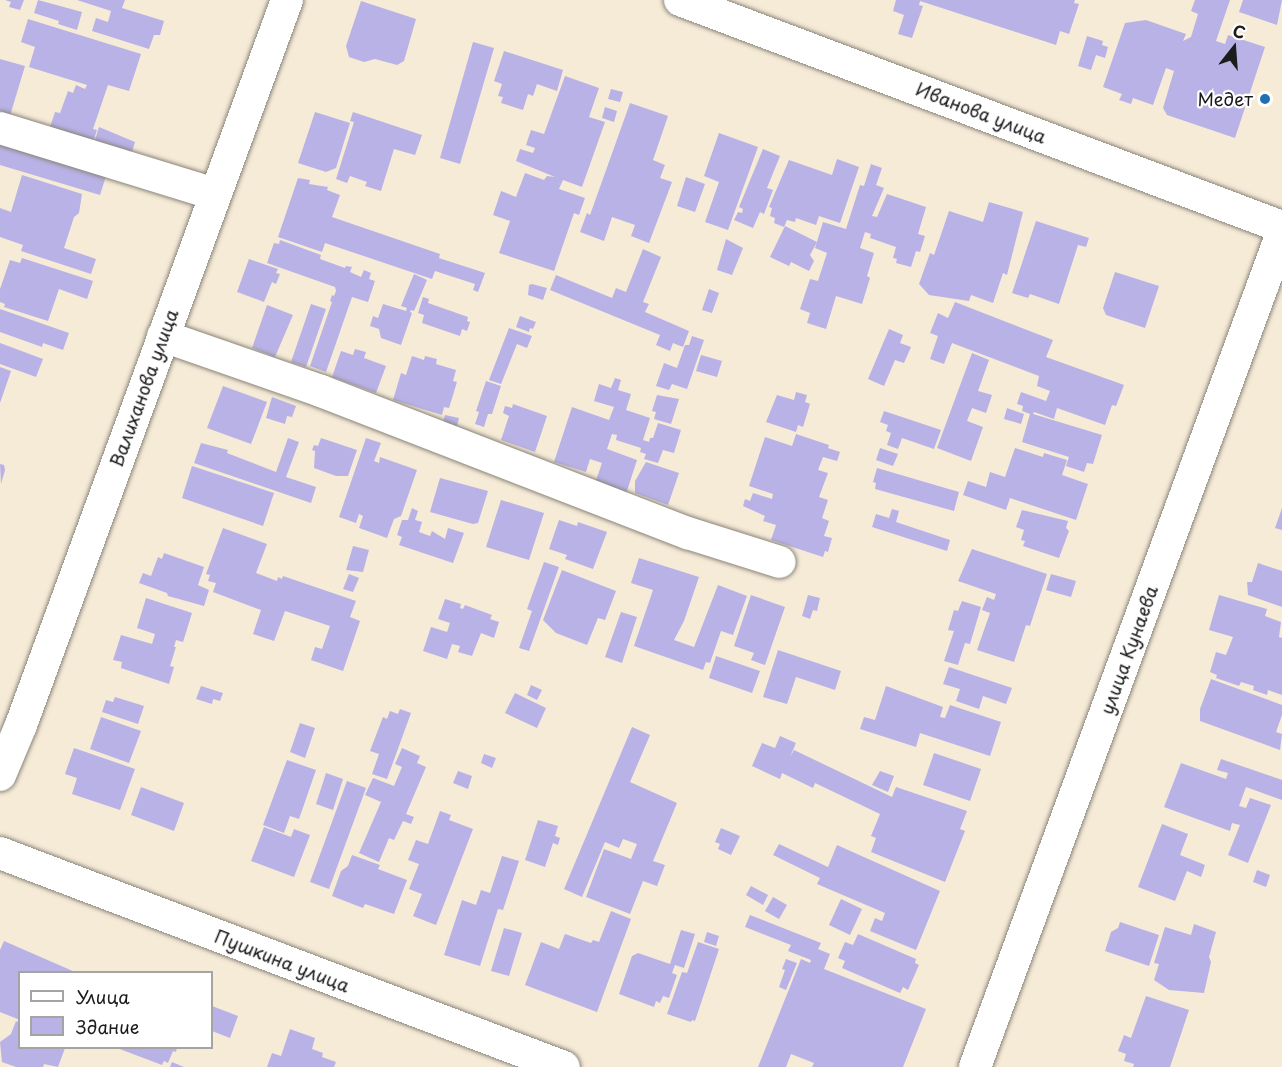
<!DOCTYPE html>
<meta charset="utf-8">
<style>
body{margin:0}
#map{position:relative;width:1282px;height:1067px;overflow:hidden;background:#f6ebd7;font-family:"Playpen Sans",sans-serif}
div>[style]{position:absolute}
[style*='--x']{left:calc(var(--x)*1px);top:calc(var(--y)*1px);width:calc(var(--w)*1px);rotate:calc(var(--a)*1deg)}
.building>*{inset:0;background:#b9b2e7}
.roads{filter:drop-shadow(0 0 2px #89847a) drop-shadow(0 0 2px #89847a)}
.minor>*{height:32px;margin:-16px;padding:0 16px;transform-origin:16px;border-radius:16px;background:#fff}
.dots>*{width:16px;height:16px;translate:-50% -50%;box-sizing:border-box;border:3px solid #fff;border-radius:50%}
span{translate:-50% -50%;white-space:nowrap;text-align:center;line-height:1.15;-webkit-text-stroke:4.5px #fff;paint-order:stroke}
.poi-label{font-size:18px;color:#1c1c1c}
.right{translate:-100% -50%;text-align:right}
.street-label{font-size:18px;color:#1c1c1c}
.legend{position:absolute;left:18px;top:971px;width:195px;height:78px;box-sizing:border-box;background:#fff;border:2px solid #a4a4a4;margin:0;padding:8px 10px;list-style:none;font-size:18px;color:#1c1c1c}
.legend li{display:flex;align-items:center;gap:12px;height:30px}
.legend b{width:30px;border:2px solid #a4a4a4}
.north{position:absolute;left:1204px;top:18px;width:60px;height:60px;-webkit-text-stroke:4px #fff;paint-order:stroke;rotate:17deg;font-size:16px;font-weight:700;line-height:24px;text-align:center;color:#1c1c1c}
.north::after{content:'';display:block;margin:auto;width:21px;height:27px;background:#1c1c1c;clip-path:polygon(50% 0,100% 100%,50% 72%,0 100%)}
</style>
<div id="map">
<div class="building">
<i style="clip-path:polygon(5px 0,24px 0,20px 10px,9px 7px,11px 2px)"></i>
<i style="clip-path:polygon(38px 0,82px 12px,77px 30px,58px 24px,59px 21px,34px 13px)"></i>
<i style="clip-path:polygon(77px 0,125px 0,122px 8px,164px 21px,160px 35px,154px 35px,149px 49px,92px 31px,96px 18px,108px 22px,111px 11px)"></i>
<i style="clip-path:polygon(896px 0,1075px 0,1074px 3px,1079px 4px,1069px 34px,1060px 31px,1056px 45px,920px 1px,919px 5px,923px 6px,912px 38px,898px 34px,904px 15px,893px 11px)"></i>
<i style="clip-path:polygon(1195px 0,1230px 0,1216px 41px,1225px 44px,1228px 35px,1265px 47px,1235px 138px,1167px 115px,1163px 108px,1174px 71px,1166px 68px,1153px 105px,1133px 98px,1131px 104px,1119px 100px,1122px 94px,1103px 87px,1125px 23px,1146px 20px,1186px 34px,1183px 41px,1191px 37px,1198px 14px,1191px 11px)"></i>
<i style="clip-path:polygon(1243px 0,1282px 0,1277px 25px,1239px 12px)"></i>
<i style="clip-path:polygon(361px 1px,416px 19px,404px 61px,397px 65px,375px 59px,364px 62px,349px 57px,346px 46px)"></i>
<i style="clip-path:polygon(28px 19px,141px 54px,129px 91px,108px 85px,93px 129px,97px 130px,93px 142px,50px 127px,55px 112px,60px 113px,68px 91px,73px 93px,76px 85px,85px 89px,87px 85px,29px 67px,35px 47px,21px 42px)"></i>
<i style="clip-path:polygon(1087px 36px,1103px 41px,1102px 45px,1108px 47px,1105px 58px,1096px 55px,1091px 70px,1078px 66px)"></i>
<i style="clip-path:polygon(473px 42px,494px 48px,460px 164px,440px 158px)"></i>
<i style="clip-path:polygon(504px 51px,563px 70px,557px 91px,537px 84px,533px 96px,528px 94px,523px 110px,501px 103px,503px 97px,498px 96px,502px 84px,494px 81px)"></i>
<i style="clip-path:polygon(0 59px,25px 66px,9px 119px,0 116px)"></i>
<i style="clip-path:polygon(565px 76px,599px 88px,589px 117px,605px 122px,582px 187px,563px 180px,559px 189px,585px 198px,579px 215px,574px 213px,554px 271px,499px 253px,510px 221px,493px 215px,501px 191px,516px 197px,525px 173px,544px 180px,547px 176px,555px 177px,516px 161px,520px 149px,533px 153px,535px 148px,526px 145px,531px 130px,544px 134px)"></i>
<i style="clip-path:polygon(611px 89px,623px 92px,620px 102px,608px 99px)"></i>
<i style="clip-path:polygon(630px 103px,668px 116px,653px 160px,665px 165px,660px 178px,672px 182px,649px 243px,631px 236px,635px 225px,612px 217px,604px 241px,580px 232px,587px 213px,590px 215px)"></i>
<i style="clip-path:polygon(605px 107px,617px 111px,614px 122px,602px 118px)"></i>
<i style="clip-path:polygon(315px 112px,350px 123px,336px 168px,326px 172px,298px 163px)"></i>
<i style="clip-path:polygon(353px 112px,422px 135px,415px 155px,394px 149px,381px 191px,365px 186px,367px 182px,350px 176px,347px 183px,336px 179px,354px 122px,350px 121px)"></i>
<i style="clip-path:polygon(99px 127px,135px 142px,130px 158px,93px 146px)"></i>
<i style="clip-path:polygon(719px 133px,758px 147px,728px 230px,705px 222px,719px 182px,704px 176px)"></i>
<i style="clip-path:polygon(0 137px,107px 173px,100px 195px,0 165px)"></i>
<i style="clip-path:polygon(763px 149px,780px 156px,767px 188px,773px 190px,764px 214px,760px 212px,753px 228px,734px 220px,738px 212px,742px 213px,743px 209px,739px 207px)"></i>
<i style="clip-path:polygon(837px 159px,859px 167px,840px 223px,819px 216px,816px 225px,796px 218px,795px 222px,787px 220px,784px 227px,774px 223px,775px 218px,770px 216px,772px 208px,769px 207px,789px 160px,832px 175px)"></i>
<i style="clip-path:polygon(871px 164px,882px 168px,876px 185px,884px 188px,872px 216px,877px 217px,887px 194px,926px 207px,918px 234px,925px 236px,920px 252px,916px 251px,911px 267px,896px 263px,897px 259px,893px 258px,896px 247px,870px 238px,871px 234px,865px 232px,860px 248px,874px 253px,867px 276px,870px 278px,862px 304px,836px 296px,826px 329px,807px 323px,810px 313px,800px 309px,810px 279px,818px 281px,827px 253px,815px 248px,823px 222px,846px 229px,860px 185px,864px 186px)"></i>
<i style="clip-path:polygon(22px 175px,82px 194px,79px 213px,74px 217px,64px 248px,96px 259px,91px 274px,21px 251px,23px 245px,0 237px,0 208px,11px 212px)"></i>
<i style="clip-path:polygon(686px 177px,705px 184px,695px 212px,677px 206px)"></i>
<i style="clip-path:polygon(298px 178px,310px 180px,309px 184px,328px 187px,327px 190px,340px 195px,332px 217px,440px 254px,439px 258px,485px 273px,478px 292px,473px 290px,475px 284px,435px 271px,432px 279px,325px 243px,322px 252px,278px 237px)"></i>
<i style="clip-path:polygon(989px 202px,1023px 212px,1007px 275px,1003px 273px,993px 303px,971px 295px,969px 301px,929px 295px,919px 284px,930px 253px,934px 255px,949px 211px,983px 222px)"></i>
<i style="clip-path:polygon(1036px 221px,1089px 238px,1086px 247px,1078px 245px,1059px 304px,1030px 294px,1028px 298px,1012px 293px)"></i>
<i style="clip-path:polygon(785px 226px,817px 242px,810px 255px,814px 261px,809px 271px,791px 262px,789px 266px,770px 257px)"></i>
<i style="clip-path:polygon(726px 239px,743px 248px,732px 275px,717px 270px)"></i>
<i style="clip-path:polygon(280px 240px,321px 255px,320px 259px,345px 268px,346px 266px,352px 267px,350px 272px,361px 277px,364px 270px,371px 273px,369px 279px,375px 281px,368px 302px,352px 297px,326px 372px,310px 366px,332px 302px,330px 301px,332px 295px,334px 296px,336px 291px,335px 287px,267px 263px,274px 243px,279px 244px)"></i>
<i style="clip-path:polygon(643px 249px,661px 257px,643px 302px,649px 304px,645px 312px,689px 331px,683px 347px,673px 343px,670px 351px,656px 345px,660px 335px,550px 290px,556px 275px,612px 298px,616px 288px,626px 292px)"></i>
<i style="clip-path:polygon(22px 258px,93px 281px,87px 299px,59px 289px,48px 321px,4px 307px,5px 304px,0 302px,0 289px,10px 260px,20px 263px)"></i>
<i style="clip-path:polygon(249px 259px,278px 269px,276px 273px,280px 274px,276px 284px,272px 282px,264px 302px,237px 292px)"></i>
<i style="clip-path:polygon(1115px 272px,1159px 286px,1145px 328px,1106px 315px,1103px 308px)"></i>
<i style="clip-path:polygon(414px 274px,427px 280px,414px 311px,411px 310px,410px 312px,412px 313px,401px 345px,381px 338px,379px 329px,370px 326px,373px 316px,378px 318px,383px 304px,406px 311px,407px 308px,401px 306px)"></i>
<i style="clip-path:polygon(532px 284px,547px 288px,543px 300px,528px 295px,529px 285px)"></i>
<i style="clip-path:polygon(709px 289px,719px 293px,712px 313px,702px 310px)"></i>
<i style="clip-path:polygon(423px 297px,429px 299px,428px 303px,468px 317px,467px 321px,470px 322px,467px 331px,462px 329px,460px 336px,422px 323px,424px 315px,418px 313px)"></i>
<i style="clip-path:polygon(955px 302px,1053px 340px,1046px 357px,1124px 385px,1116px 406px,1112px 405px,1105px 425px,1057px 408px,1054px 419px,1034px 412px,1033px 414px,1102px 435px,1093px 464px,1087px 463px,1084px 472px,1066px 466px,1069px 457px,1022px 442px,1030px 414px,1022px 411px,1023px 406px,1017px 404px,1021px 392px,1046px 401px,1050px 391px,1037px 386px,1039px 376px,952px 343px,944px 364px,930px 359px,938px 336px,930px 333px,938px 313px,948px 318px)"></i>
<i style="clip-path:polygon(311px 304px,326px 309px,306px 367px,291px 362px)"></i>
<i style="clip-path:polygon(267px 305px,293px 315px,275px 357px,252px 348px)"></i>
<i style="clip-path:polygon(0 309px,69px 333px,63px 350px,43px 343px,42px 347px,0 332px)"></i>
<i style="clip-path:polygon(520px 316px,536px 322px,533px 329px,530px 328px,529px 332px,516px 327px)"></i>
<i style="clip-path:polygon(509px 328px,532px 336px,527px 348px,517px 344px,501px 384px,489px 380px)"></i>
<i style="clip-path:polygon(889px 329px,903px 335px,900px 343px,911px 347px,904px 363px,895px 360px,884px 386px,868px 379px)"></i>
<i style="clip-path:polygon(692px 336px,704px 340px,687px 389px,672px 384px,669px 390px,656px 386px,664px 363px,677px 368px,685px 345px,689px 345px)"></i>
<i style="clip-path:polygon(0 343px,43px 359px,36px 377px,0 364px)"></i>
<i style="clip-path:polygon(355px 349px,366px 352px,364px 358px,386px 366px,376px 393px,332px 377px,341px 351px,353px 355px)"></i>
<i style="clip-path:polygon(972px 353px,989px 360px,978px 391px,992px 395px,986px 413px,972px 408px,967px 421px,983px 427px,971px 461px,937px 448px)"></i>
<i style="clip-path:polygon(701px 355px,722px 361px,717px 377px,696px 371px)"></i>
<i style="clip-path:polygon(412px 356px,424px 360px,425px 356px,437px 359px,436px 364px,456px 370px,453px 381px,457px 382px,449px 408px,444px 407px,442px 415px,393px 400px,401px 373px,406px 375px)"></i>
<i style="clip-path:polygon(0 367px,11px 371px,0 403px)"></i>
<i style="clip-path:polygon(615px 378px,621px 380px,618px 390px,631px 394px,626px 410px,650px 418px,643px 440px,649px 442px,650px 438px,653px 438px,658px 423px,681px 430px,674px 453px,663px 450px,658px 463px,644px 459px,646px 454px,640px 452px,641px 448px,616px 440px,617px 435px,612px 434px,607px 449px,637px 460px,626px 494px,595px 483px,602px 463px,590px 459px,586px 472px,554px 462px,572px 407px,609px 420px,614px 407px,594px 401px,599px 384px,611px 388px)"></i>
<i style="clip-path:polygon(486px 381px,501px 386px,492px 414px,488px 414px,484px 427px,475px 424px,479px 412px,476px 411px)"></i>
<i style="clip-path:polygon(223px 386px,267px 402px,251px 444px,207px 428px)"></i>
<i style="clip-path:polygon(796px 392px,807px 395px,805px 402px,810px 404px,803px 427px,798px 425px,796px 432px,766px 422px,777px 395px,794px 400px)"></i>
<i style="clip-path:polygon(657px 395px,679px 399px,671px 424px,654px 419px,656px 412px,652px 411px)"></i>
<i style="clip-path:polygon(272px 397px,296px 406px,292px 417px,287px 416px,285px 424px,266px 418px)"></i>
<i style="clip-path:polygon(513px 404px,547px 416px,535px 452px,501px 440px,509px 416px,503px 413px,505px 406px,512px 408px)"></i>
<i style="clip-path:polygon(1007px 408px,1024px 414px,1021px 424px,1004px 419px)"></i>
<i style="clip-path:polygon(884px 411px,941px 430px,934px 449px,902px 438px,898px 449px,887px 445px,891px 433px,886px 431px,888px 425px,880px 422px)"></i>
<i style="clip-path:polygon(445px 415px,459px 418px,456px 429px,442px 426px)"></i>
<i style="clip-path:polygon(796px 434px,829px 445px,828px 448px,840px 452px,837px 461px,823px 457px,818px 470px,828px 473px,819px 497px,828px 500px,822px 518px,829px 521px,824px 536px,832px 538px,828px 552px,825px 551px,823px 557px,771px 540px,776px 525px,763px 521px,765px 516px,743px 506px,745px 499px,750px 501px,753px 493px,772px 499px,773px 494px,749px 486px,765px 437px,792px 446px)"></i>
<i style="clip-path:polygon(288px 438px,299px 442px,286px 477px,316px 487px,311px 503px,194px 463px,201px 443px,228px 450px,227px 453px,276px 472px)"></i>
<i style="clip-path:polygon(321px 438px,357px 450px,348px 476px,336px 476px,314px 468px,315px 451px,312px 450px,314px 445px,318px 446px)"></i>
<i style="clip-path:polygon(366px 438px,381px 443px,374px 461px,379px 463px,380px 457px,417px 470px,401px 516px,394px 519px,387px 538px,359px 528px,363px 516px,359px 514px,356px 523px,339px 517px)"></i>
<i style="clip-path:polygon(880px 448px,898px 454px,893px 466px,876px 460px)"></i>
<i style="clip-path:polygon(1015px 448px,1043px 457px,1044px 453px,1067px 460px,1062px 475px,1088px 484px,1076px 520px,1010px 498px,1006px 510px,963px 495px,968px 481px,986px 487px,990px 472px,1005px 477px)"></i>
<i style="clip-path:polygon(646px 462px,679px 473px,668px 505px,635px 493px,635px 481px)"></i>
<i style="clip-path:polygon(0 464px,4px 465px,5px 470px,1px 484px)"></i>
<i style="clip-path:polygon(192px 466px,274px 493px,263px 526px,182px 498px)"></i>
<i style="clip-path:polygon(877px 468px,959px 492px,954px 511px,875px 489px,876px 483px,873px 482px)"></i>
<i style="clip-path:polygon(440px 478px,488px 491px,478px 523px,473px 524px,430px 512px)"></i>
<i style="clip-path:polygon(501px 500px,544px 513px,529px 560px,486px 547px)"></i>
<i style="clip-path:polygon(412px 508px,418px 511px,415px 520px,422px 522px,419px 532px,430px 536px,432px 531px,445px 539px,448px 528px,464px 533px,453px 563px,399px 545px,402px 537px,397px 535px,402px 520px,408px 520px)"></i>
<i style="clip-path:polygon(1282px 508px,1282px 530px,1275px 528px)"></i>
<i style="clip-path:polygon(892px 509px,899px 511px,896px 522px,950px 540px,947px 551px,872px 527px,876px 514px,889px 518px)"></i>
<i style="clip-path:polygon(1022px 510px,1068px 521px,1066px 528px,1069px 531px,1059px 558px,1023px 546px,1025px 541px,1021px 540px,1024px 530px,1016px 527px)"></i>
<i style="clip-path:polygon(559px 520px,577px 526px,578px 522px,607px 532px,593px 569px,565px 559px,567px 555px,549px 549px)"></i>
<i style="clip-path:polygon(223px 528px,267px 544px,256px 573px,277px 581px,278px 577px,282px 579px,283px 576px,356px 601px,350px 617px,360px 621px,343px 671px,311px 660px,315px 647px,322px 649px,330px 626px,285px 611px,274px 641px,253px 634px,261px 610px,213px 592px,216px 583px,208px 581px,210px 575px,206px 574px)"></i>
<i style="clip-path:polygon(353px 546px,369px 550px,363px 572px,346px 570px)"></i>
<i style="clip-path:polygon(972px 549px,1047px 574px,1030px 626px,1026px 625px,1014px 662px,977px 650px,990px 613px,982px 610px,987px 597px,994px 600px,996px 594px,958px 581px)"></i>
<i style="clip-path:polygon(164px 553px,204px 567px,198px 585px,209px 590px,204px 606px,168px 596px,167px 593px,139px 583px,143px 573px,151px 576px,158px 557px,162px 559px)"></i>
<i style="clip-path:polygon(639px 558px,699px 577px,684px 621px,674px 640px,694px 647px,718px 585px,747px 596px,733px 635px,721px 631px,710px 663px,706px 662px,703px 670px,634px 646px,653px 590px,631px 583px)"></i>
<i style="clip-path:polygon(544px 562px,559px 567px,529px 651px,519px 648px,532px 611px,527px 609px)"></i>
<i style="clip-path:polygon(1258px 563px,1282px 571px,1282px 607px,1248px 595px,1247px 582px,1252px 582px)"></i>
<i style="clip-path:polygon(562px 570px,616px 591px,605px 620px,598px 618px,587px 645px,556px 633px,543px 620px)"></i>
<i style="clip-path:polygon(349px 574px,359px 578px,353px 592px,343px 589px)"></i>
<i style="clip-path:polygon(1051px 574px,1076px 581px,1071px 597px,1046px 590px)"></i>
<i style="clip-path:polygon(751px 595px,785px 607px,765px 665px,751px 660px,754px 653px,734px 646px)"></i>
<i style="clip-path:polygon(808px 595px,820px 598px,817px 611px,813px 610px,810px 619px,802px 616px)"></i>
<i style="clip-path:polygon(1219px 595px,1267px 609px,1265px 616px,1281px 622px,1279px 637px,1282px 638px,1282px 695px,1268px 690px,1267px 695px,1253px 690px,1254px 686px,1241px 682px,1239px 686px,1216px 678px,1217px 675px,1210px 672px,1216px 652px,1226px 655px,1233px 637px,1209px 630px)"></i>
<i style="clip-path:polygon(146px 598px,192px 613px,183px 642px,176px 640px,174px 647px,176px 647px,170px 666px,174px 667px,169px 684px,121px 668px,122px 662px,113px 660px,121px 635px,152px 644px,155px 634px,137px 628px)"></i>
<i style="clip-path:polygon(445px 599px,461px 604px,460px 608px,463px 609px,465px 605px,492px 615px,490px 619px,499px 622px,494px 638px,481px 633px,472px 656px,458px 652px,460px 646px,452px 644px,447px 659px,423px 651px,431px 627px,447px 632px,450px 623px,438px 619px)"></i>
<i style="clip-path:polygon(962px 601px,981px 607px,970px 644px,965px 643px,958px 665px,944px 661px,954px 631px,948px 630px,954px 610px,958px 611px)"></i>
<i style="clip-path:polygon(621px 612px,637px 617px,622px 663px,605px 657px)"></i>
<i style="clip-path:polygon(778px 650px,841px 671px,835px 690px,796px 677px,787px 704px,763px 697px)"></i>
<i style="clip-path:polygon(716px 656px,760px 671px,752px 693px,709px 678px)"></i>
<i style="clip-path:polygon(949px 667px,1012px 688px,1006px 704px,983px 696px,979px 709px,956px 701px,960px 689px,943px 684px)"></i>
<i style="clip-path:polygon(1211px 679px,1282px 705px,1282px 715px,1276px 732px,1282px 734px,1280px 750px,1200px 721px,1200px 709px)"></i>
<i style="clip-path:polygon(531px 685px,542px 690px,537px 700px,527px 695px)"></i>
<i style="clip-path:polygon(201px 686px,223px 693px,220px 701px,213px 699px,212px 704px,196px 699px)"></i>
<i style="clip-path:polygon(886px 686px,943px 707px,940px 717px,945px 718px,950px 705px,1001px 722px,990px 756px,920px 733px,916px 747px,860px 729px,864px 717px,875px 720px)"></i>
<i style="clip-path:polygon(515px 693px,546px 708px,537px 728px,505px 713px)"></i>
<i style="clip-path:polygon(115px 697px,144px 706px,138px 724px,102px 712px,106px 700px,113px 702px)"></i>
<i style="clip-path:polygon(400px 709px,411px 713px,387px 779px,372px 774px,379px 754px,370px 751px,383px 717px,387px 719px,390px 711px,398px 714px)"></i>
<i style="clip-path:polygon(101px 717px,141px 731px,129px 763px,90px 749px)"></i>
<i style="clip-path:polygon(300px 723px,315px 728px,305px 758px,290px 752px)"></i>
<i style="clip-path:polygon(632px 727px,650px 735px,630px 782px,677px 803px,653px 861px,665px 865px,657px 886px,643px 881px,630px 914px,586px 897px,604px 849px,631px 859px,637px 844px,623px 839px,619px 848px,605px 842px,582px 897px,564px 889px)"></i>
<i style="clip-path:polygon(780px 736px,796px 743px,790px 757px,794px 750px,892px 797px,896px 787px,967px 811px,960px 829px,965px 831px,945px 882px,871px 852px,876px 838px,871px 836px,880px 814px,815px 783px,813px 788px,782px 773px,780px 779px,752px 766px,762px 743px,775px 748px)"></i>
<i style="clip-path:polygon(74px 748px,135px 769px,120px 810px,72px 794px,77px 778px,65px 774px)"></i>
<i style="clip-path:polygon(402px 748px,420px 756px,417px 763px,426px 767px,406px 814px,414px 817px,411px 824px,403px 821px,394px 840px,389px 838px,379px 862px,359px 853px,381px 802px,365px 795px,373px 778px,394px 786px,402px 767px,395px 764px)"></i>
<i style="clip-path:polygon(934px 753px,981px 769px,970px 801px,923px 785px)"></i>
<i style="clip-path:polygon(484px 754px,496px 758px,492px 768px,481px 763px)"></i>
<i style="clip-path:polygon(1221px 759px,1282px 780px,1282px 800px,1246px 787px,1239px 806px,1246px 808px,1250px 798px,1271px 805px,1248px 863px,1228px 855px,1240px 825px,1232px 823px,1230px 831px,1164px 807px,1181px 763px,1226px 779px,1228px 773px,1217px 770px)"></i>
<i style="clip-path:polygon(287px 760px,316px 770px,299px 819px,290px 816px,284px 833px,263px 825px)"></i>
<i style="clip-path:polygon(458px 771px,472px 776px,468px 789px,453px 783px)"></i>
<i style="clip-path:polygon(880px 771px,894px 776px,888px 792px,872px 785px)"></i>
<i style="clip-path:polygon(326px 773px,343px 779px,333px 810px,316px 804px)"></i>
<i style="clip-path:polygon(347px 781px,366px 788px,329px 889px,310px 882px)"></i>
<i style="clip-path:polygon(141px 787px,184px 803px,174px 831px,131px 815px)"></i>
<i style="clip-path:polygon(440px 811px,451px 815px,449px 820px,473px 829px,436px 925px,413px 916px,422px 894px,409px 889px,419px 864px,408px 860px,416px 840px,428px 844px)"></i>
<i style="clip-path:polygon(538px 820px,558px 826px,555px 836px,560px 838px,558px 845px,553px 843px,545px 867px,525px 860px)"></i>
<i style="clip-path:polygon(1162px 824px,1188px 834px,1180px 855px,1205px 865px,1201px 877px,1187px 871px,1175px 901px,1138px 887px)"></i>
<i style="clip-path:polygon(264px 827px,291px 837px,294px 829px,310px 835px,294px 877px,251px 861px)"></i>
<i style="clip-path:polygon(721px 828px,740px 836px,731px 855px,718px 849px,720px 844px,715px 842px)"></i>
<i style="clip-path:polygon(779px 844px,828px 867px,837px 845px,940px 891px,916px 950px,870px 931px,875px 918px,882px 921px,885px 913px,817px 884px,820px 878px,773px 855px)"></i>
<i style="clip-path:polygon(352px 855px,380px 865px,378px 869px,407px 880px,394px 914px,365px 904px,363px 908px,332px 896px,341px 871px,348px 866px)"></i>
<i style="clip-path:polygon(502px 856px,519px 861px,503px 910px,498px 909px,480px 966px,444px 955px,462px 900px,476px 905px,481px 890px,490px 893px)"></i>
<i style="clip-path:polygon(1257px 870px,1270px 875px,1266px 887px,1253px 882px)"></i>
<i style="clip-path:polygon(751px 886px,768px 895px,763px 905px,746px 895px)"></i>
<i style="clip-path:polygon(773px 897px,787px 905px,779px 919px,765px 911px)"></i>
<i style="clip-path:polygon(841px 899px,862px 909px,850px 935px,829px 925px)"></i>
<i style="clip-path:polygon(611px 911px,631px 919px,597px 1012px,525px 985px,541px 942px,559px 949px,565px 934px,591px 943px,593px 940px,599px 942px)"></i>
<i style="clip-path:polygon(750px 915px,821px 943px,818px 949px,830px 954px,824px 969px,926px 1009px,903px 1067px,812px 1067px,814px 1063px,791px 1054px,786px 1067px,758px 1067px,801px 959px,810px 963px,811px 960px,788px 951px,791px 945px,745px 927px)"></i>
<i style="clip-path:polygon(1120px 922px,1159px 935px,1149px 966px,1105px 951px,1111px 932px,1118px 928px)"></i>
<i style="clip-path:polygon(1194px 924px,1216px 932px,1209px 957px,1211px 962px,1204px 993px,1169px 990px,1154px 980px,1159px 964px,1154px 963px,1165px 927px,1191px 935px)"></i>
<i style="clip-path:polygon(504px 928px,522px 933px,509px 976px,491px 971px)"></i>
<i style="clip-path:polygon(681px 930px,695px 934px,684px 968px,675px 965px,672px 973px,677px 975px,669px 998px,663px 996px,660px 1003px,656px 1001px,654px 1007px,619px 994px,632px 956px,638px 953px,670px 964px)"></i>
<i style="clip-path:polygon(707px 932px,719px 936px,716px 946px,704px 942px)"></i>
<i style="clip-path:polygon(858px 934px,916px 959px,915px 963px,919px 965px,908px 990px,903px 987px,900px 993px,842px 968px,845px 961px,838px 958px,845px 942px,853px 945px)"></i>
<i style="clip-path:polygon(4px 941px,75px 972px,20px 972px,20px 1020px,0 1012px,0 950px)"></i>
<i style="clip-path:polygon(698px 942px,719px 949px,695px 1021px,692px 1020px,691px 1022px,667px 1014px,682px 972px,687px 973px)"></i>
<i style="clip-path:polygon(786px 959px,797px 963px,786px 990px,779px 987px,785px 970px,782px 969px)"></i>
<i style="clip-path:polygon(1146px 996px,1189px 1010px,1170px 1067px,1133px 1067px,1134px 1064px,1124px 1061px,1126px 1054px,1118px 1051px,1124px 1035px,1131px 1038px)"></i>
<i style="clip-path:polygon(212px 1006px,238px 1016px,230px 1038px,212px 1031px)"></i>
<i style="clip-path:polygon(16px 1021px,20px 1023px,20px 1048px,65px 1048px,58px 1067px,44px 1064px,43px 1067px,16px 1067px,2px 1062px,0 1042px,11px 1034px)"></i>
<i style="clip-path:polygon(290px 1029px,315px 1038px,312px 1049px,323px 1053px,322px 1057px,336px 1062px,334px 1067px,267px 1067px,272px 1053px,281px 1056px)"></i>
<i style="clip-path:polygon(117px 1048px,177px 1048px,176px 1052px,173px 1051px,168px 1063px,164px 1061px,162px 1065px)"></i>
<i style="clip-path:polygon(172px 1062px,184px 1067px,170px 1067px)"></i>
</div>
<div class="roads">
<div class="minor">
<i style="--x:680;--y:0;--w:643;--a:20.66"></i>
<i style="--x:0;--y:128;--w:225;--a:17.1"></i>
<i style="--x:163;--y:336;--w:167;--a:19.2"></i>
<i style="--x:321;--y:391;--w:394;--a:21.2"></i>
<i style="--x:688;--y:533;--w:96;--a:17.5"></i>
<i style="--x:0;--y:775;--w:54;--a:-67.2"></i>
<i style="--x:21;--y:725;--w:772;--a:-69.85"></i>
<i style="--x:0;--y:853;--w:603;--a:20.78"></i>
<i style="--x:975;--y:1067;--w:889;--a:-69.79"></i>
</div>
</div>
<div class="dots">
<i style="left:1265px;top:99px;background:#1f6fb2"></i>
</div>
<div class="poi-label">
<span class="right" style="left:1253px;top:99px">Медет</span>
</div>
<div class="street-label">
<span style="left:981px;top:113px;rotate:21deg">Иванова улица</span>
<span style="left:144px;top:388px;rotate:-70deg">Валиханова улица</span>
<span style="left:1129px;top:650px;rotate:-70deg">улица Кунаева</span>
<span style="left:282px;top:961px;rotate:21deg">Пушкина улица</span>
</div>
<ul class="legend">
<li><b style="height:8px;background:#fff"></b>Улица</li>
<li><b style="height:16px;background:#b9b2e7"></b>Здание</li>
</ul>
<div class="north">С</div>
</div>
